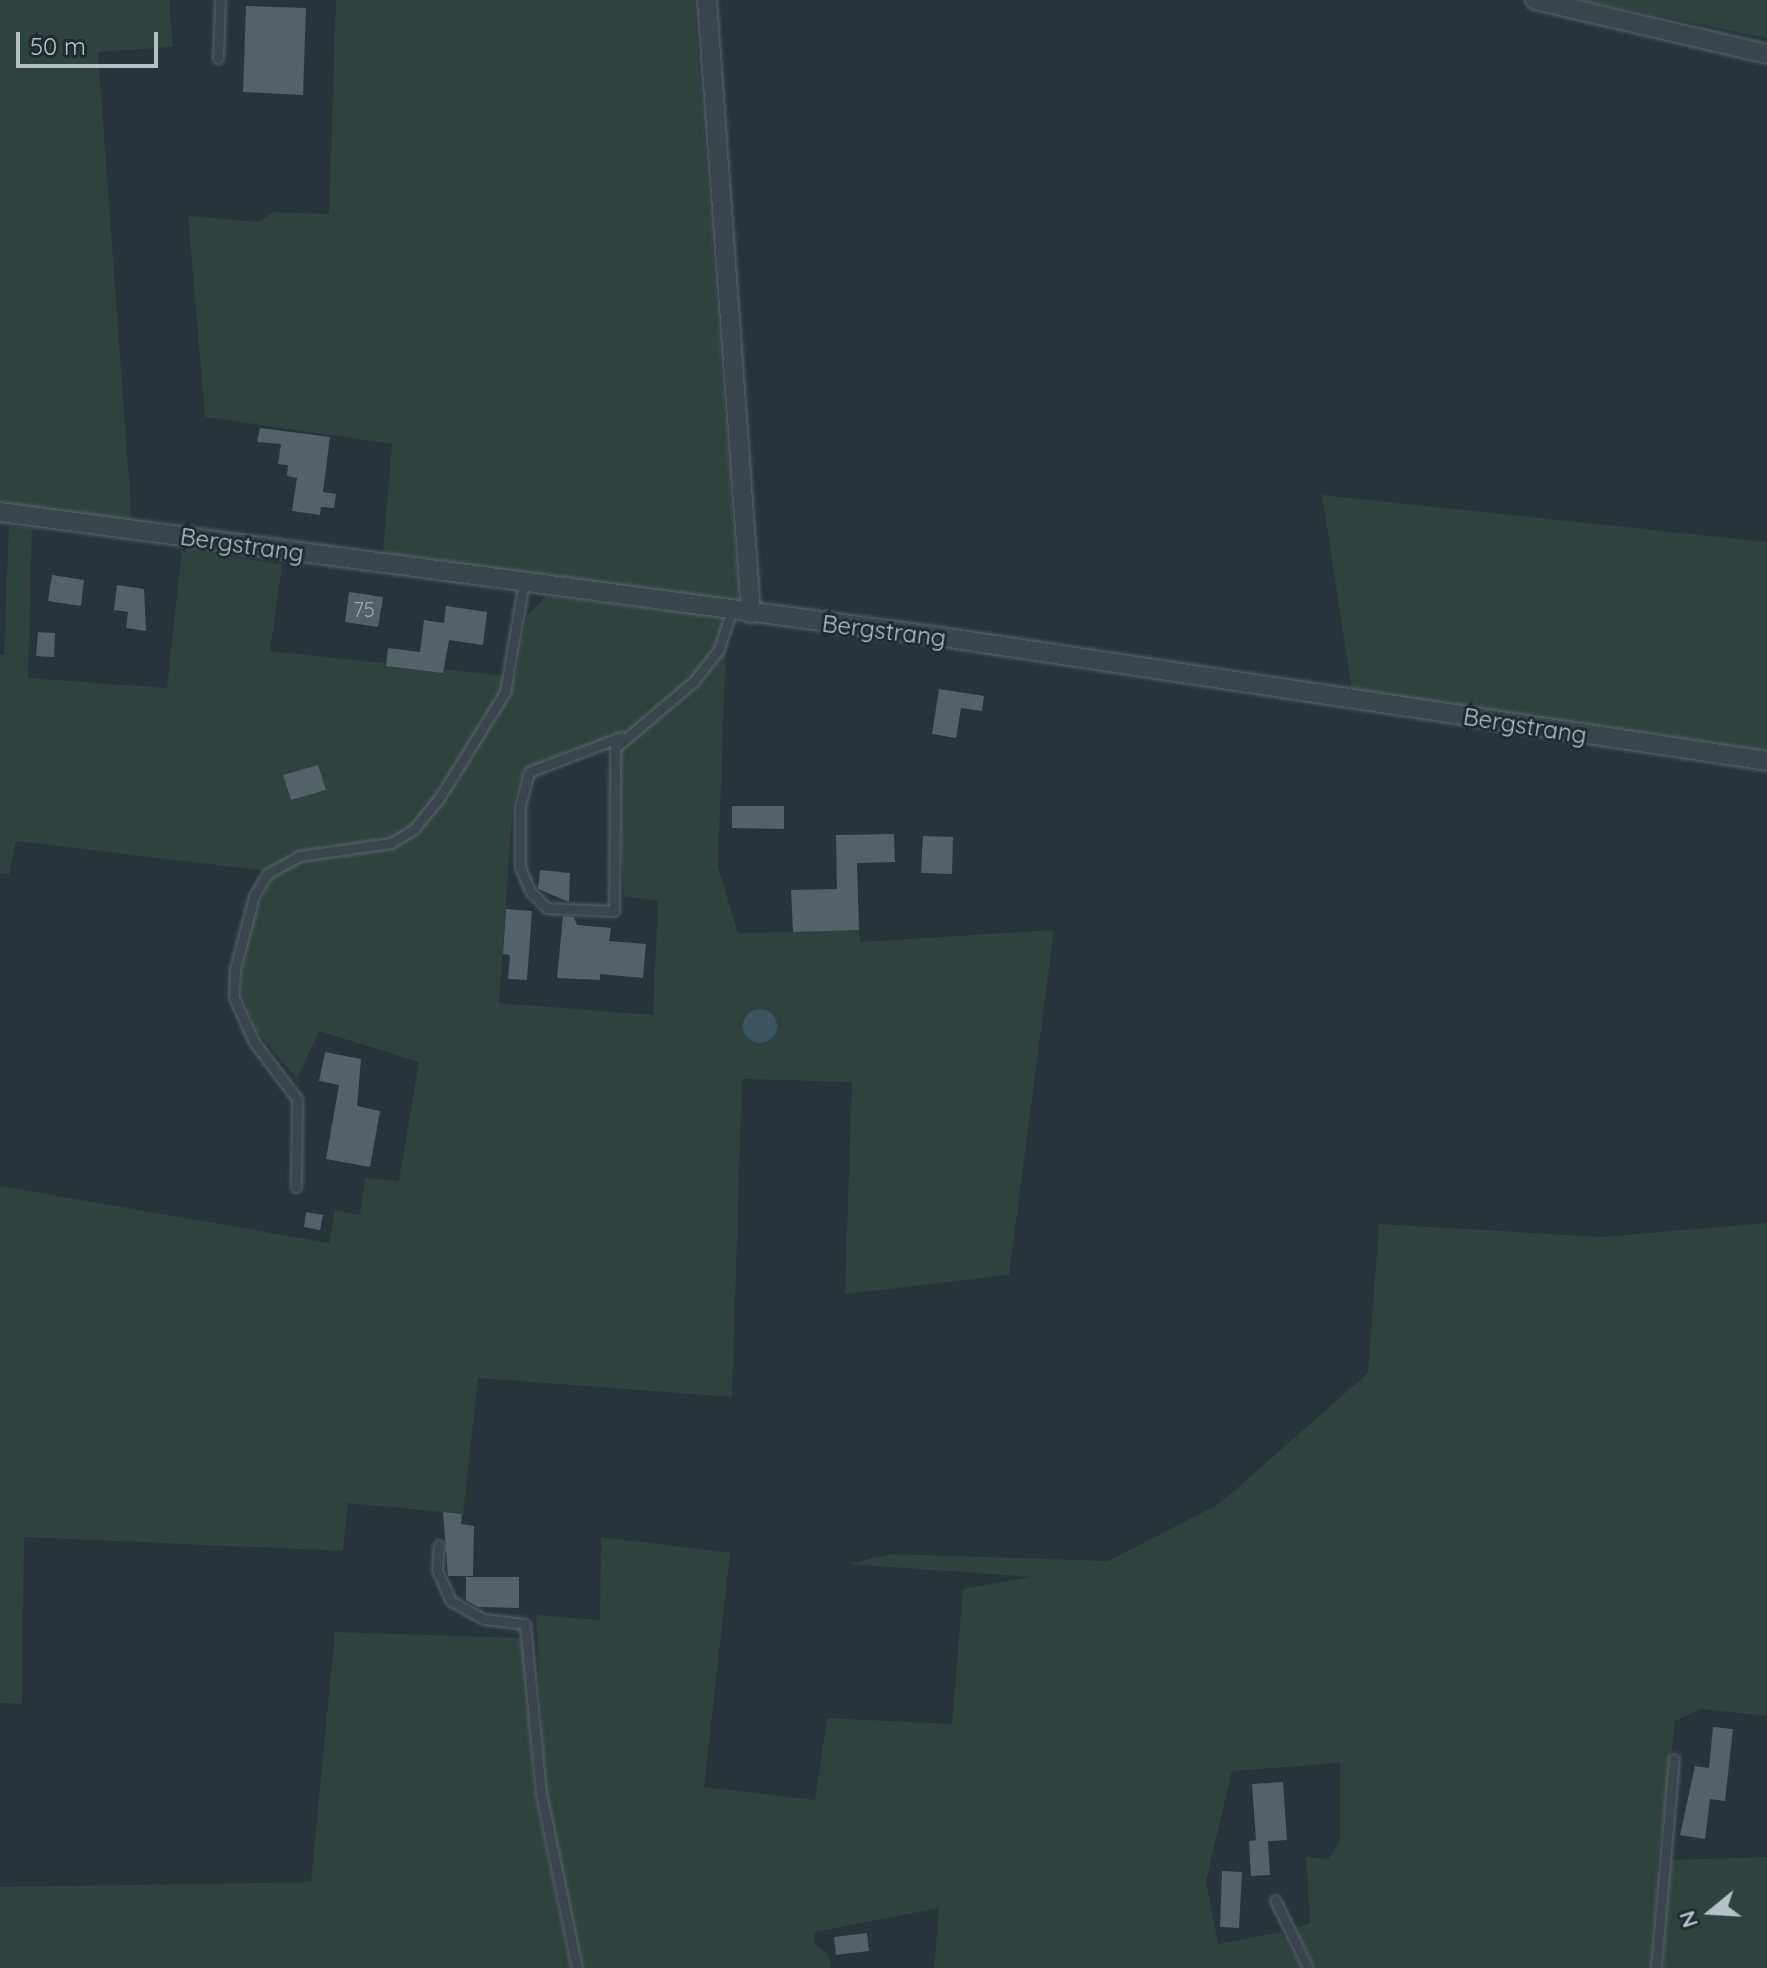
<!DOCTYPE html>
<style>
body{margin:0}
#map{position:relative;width:1767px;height:1968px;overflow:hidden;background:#27343a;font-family:Quicksand,sans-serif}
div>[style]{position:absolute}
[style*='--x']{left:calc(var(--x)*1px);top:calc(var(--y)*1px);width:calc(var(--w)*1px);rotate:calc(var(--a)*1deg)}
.green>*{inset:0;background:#2e433d}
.water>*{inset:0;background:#3c545f}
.round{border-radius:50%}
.building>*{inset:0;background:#526268}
.roads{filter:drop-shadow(0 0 2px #586469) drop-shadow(0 0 2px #586469)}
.lane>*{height:9px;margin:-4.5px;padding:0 4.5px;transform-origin:4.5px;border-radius:4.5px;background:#3a464b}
.street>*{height:18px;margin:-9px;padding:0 9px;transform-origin:9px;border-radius:9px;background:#3a464b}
span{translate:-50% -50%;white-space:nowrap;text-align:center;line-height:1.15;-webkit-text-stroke:6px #1f2b30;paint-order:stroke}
.number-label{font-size:20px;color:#9da9ae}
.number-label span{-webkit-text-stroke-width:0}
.street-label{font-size:24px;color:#b6c1c6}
.north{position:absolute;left:1671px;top:1872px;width:80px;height:80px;-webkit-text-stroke:6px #1f2b30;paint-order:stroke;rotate:252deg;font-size:22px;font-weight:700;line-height:32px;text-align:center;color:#b6c1c6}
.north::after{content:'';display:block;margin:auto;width:28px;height:36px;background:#b6c1c6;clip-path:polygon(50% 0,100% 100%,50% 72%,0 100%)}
.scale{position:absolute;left:16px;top:32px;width:142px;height:36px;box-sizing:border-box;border:4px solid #b6c1c6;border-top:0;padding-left:10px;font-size:24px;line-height:28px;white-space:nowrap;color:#b6c1c6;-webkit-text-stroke:6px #1f2b30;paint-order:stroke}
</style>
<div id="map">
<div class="green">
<i style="clip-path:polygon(0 0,169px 0,173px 47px,98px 52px,132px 522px,0 504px)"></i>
<i style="clip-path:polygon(336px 0,694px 0,739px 602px,383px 553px,392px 444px,205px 417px,188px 216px,259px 222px,273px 212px,329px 214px)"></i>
<i style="clip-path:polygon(1582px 0,1767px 0,1767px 38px)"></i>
<i style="clip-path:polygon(1322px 495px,1767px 542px,1767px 751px,1352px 691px)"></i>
<i style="clip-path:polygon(evenodd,9px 526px,32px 528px,28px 678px,167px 688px,182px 548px,282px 565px,270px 651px,516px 677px,527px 616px,546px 596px,727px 617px,718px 867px,738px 933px,859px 930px,860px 942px,1054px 930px,1009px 1275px,845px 1294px,852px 1082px,742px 1079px,732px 1397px,478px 1378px,463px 1514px,348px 1503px,343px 1551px,24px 1537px,22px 1704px,0 1703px,0 1186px,329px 1243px,335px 1210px,360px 1215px,365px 1178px,399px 1181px,419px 1062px,319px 1031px,297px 1079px,257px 1032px,243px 997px,241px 969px,248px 929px,274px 872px,16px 841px,9px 875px,0 873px,0 655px,4px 655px,9px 526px,614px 737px,624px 896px,658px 901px,653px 1015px,499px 1003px,513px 802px,523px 771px,614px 737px)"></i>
<i style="clip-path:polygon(1767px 1223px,1767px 1716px,1701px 1709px,1675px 1721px,1658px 1860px,1652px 1968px,1317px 1968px,1295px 1929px,1310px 1923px,1306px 1857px,1328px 1859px,1340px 1841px,1340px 1763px,1232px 1771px,1206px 1881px,1218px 1944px,1281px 1932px,1301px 1968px,934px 1968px,939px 1908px,815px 1932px,814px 1942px,829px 1956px,831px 1968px,582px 1968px,545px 1790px,536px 1615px,600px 1620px,601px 1537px,730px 1553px,704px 1787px,815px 1800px,827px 1718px,952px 1724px,963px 1589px,1031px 1577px,848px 1564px,892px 1554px,1108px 1561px,1219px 1504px,1368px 1373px,1379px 1224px,1603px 1237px)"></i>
<i style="clip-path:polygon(335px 1632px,523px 1638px,534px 1788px,571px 1968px,0 1968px,0 1887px,311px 1882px)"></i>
<i style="clip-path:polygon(1767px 1857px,1767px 1968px,1664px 1968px,1667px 1860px)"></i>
</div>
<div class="water">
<i class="round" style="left:743px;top:1009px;width:34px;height:34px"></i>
</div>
<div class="building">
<i style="clip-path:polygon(246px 6px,306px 8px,303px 95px,243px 92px)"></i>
<i style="clip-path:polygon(260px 428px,330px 437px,323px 492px,336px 494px,334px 508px,321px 507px,320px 515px,292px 511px,297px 478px,287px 476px,288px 465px,278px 464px,281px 444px,257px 442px)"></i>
<i style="clip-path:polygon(52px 575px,84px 580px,81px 606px,48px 601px)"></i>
<i style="clip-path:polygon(117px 585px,144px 589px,146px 631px,126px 628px,128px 612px,114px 610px)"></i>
<i style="clip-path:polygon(349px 592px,383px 597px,378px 627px,345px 622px)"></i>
<i style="clip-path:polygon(446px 606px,487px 612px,483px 645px,449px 640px,443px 673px,386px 666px,388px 648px,420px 652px,424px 620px,444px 623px)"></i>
<i style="clip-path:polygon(38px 632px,55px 633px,54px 657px,36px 656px)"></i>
<i style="clip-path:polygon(939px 689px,984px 696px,982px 711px,961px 708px,956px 738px,932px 734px)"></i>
<i style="clip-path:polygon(318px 765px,326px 790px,291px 800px,283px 775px)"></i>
<i style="clip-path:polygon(732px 806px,784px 806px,784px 829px,732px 828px)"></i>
<i style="clip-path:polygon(894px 834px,895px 862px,857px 863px,859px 930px,793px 932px,791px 890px,837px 889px,836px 835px)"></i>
<i style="clip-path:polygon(923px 836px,953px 837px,952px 874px,921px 873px)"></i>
<i style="clip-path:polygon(540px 870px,570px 873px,569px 902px,538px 889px)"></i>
<i style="clip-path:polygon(506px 909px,532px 911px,527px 980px,508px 979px,510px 955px,503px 954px)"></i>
<i style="clip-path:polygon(563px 916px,574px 917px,577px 925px,611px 928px,609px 941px,646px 944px,643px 978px,600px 974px,600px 980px,557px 978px)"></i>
<i style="clip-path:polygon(325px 1052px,361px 1059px,357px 1106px,380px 1111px,370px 1167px,326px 1159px,339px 1085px,319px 1081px)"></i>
<i style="clip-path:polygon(306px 1212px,323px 1215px,320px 1230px,304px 1227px)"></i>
<i style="clip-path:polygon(443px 1512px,462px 1514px,461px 1524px,474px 1526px,473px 1576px,448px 1576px)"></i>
<i style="clip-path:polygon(466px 1577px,519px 1577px,519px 1608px,478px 1607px,466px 1600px)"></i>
<i style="clip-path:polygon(1713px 1727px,1733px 1729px,1725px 1801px,1710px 1799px,1705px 1839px,1680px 1835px,1695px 1766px,1709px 1768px)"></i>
<i style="clip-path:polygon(1283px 1782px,1287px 1840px,1268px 1841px,1270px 1875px,1251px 1876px,1249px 1841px,1256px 1840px,1252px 1784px)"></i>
<i style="clip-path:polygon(1222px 1871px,1242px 1872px,1239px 1928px,1220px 1927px)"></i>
<i style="clip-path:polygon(867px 1933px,869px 1951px,836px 1955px,834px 1937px)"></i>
</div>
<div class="roads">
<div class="lane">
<i style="--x:218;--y:58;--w:58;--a:-88"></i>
<i style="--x:621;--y:737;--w:98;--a:159.2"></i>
<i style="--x:529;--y:772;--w:34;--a:105"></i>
<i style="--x:520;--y:805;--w:62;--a:90"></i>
<i style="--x:520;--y:867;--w:26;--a:67"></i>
<i style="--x:530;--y:891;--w:24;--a:45"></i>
<i style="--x:547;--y:908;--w:67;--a:2.6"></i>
<i style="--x:614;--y:911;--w:163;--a:-89.6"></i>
<i style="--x:615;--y:748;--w:104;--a:-40.3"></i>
<i style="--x:694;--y:681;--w:41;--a:-52"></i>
<i style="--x:719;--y:649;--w:38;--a:-72"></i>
<i style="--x:296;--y:1187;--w:88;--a:-89.3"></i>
<i style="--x:297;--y:1099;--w:71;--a:-127"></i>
<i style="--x:254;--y:1042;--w:49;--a:-114"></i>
<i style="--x:234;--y:997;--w:28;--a:-88"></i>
<i style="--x:235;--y:969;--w:75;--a:-75.4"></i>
<i style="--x:254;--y:896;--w:26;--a:-59"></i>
<i style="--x:267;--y:874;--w:37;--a:-29"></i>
<i style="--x:299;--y:856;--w:93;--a:-8"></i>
<i style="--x:391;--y:843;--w:27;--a:-31"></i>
<i style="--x:414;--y:829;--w:41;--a:-50.9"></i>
<i style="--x:440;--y:797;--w:123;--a:-58.2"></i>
<i style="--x:505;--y:692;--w:112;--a:-80.2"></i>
<i style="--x:439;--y:1545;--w:25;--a:95"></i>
<i style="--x:437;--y:1570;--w:34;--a:66"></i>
<i style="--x:451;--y:1601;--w:38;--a:29"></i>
<i style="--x:484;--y:1619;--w:41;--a:7"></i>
<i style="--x:525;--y:1624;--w:170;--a:84.6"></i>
<i style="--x:541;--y:1793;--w:179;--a:78.4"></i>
<i style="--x:1275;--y:1900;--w:76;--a:64.1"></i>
<i style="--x:1656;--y:1968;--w:210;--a:-85.1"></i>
</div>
<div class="street">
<i style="--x:707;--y:0;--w:615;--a:85.89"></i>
<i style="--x:1535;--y:0;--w:238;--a:13.1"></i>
<i style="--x:0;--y:512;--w:957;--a:7.56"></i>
<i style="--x:949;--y:638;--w:827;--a:8.55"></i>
</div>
</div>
<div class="number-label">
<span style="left:364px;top:609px">75</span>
</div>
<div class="street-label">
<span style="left:242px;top:545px;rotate:8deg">Bergstrang</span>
<span style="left:884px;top:631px;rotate:7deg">Bergstrang</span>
<span style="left:1525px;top:726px;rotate:9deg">Bergstrang</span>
</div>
<div class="north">N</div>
<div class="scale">50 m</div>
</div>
